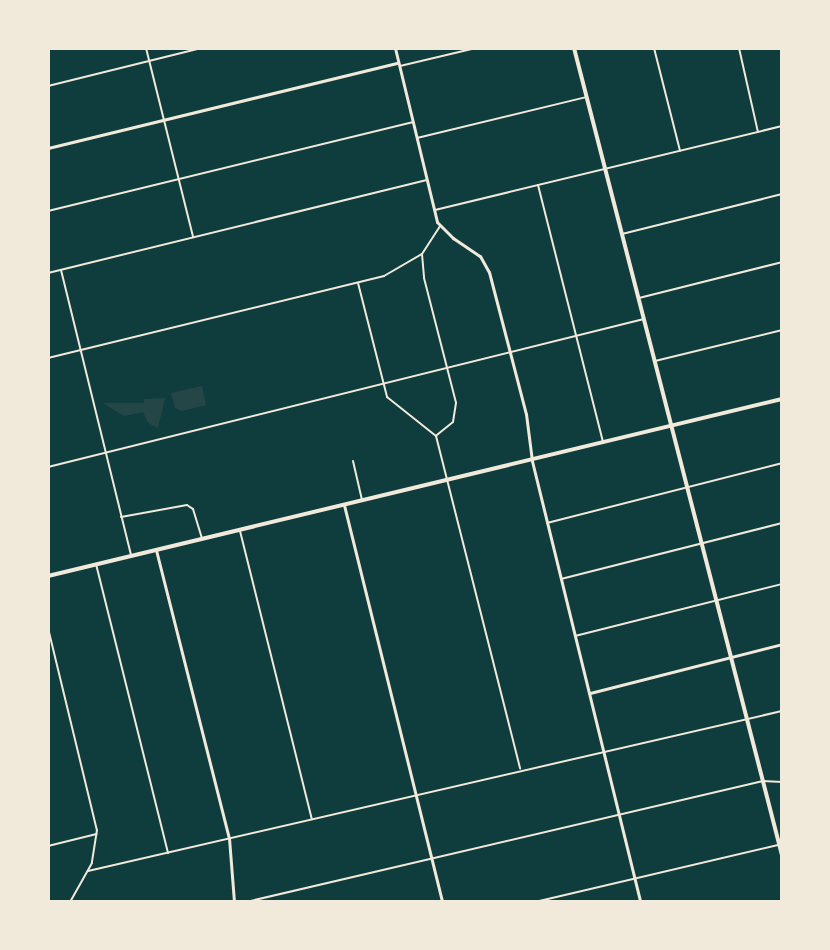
<!DOCTYPE html>
<style>
body{margin:0}
#map{position:relative;width:830px;height:950px;overflow:hidden;background:#0f3d3e;font-family:Georgia,serif}
div>[style]{position:absolute}
[style*='--x']{left:calc(var(--x)*1px);top:calc(var(--y)*1px);width:calc(var(--w)*1px);rotate:calc(var(--a)*1deg)}
.green>*{inset:0;background:#244646}
.service>*{height:1.5px;margin:-0.75px;padding:0 0.75px;transform-origin:0.75px;border-radius:0.75px;background:#f1e9da}
.minor>*{height:2px;margin:-1px;padding:0 1px;transform-origin:1px;border-radius:1px;background:#f1e9da}
.tertiary>*{height:3px;margin:-1.5px;padding:0 1.5px;transform-origin:1.5px;border-radius:1.5px;background:#f1e9da}
.secondary>*{height:4px;margin:-2px;padding:0 2px;transform-origin:2px;border-radius:2px;background:#f1e9da}
span{translate:-50% -50%;white-space:nowrap;text-align:center;line-height:1.15;-webkit-text-stroke:4.5px #f1e9da;paint-order:stroke}
.frame{position:absolute;inset:0;border:50px solid #f1e9da;pointer-events:none}
</style>
<div id="map">
<div class="green">
<i style="clip-path:polygon(202px 386px,206px 405px,182px 411px,175px 408px,171px 393px)"></i>
<i style="clip-path:polygon(165px 398px,158px 428px,148px 423px,143px 412px,124px 416px,103px 403px,144px 403px,144px 399px)"></i>
</div>
<div class="service">
<i style="--x:763;--y:781;--w:19;--a:3"></i>
</div>
<div class="minor">
<i style="--x:146;--y:48;--w:195;--a:76"></i>
<i style="--x:654;--y:48;--w:106;--a:75.8"></i>
<i style="--x:739;--y:48;--w:86;--a:77.3"></i>
<i style="--x:400;--y:66;--w:78;--a:-13.3"></i>
<i style="--x:48;--y:86;--w:158;--a:-13.9"></i>
<i style="--x:417;--y:138;--w:175;--a:-13.6"></i>
<i style="--x:538;--y:185;--w:264;--a:75.8"></i>
<i style="--x:435;--y:210;--w:357;--a:-13.6"></i>
<i style="--x:48;--y:211;--w:375;--a:-13.7"></i>
<i style="--x:622;--y:234;--w:165;--a:-14"></i>
<i style="--x:422;--y:254;--w:24;--a:85"></i>
<i style="--x:424;--y:278;--w:129;--a:75.6"></i>
<i style="--x:456;--y:403;--w:19;--a:99"></i>
<i style="--x:453;--y:422;--w:22;--a:141"></i>
<i style="--x:61;--y:270;--w:293;--a:76.2"></i>
<i style="--x:48;--y:273;--w:389;--a:-13.8"></i>
<i style="--x:358;--y:283;--w:118;--a:75.7"></i>
<i style="--x:387;--y:397;--w:63;--a:38.5"></i>
<i style="--x:436;--y:436;--w:343;--a:75.8"></i>
<i style="--x:639;--y:298;--w:147;--a:-14.1"></i>
<i style="--x:48;--y:358;--w:346;--a:-13.7"></i>
<i style="--x:384;--y:276;--w:44;--a:-30.1"></i>
<i style="--x:422;--y:254;--w:33;--a:-57"></i>
<i style="--x:655;--y:361;--w:131;--a:-13.7"></i>
<i style="--x:353;--y:461;--w:39;--a:77"></i>
<i style="--x:48;--y:467;--w:614;--a:-13.95"></i>
<i style="--x:121;--y:517;--w:67;--a:-10.3"></i>
<i style="--x:187;--y:505;--w:7;--a:34"></i>
<i style="--x:193;--y:509;--w:30;--a:73"></i>
<i style="--x:547;--y:523;--w:243;--a:-14.3"></i>
<i style="--x:240;--y:531;--w:297;--a:76"></i>
<i style="--x:96;--y:564;--w:298;--a:76"></i>
<i style="--x:561;--y:579;--w:228;--a:-14.2"></i>
<i style="--x:48;--y:628;--w:208;--a:76.4"></i>
<i style="--x:97;--y:830;--w:33;--a:99"></i>
<i style="--x:92;--y:863;--w:45;--a:119.4"></i>
<i style="--x:575;--y:636;--w:213;--a:-14.1"></i>
<i style="--x:48;--y:846;--w:50;--a:-13.8"></i>
<i style="--x:88;--y:871;--w:712;--a:-12.98"></i>
<i style="--x:246;--y:902;--w:531;--a:-13.17"></i>
<i style="--x:535;--y:902;--w:254;--a:-13.2"></i>
</div>
<div class="tertiary">
<i style="--x:395;--y:48;--w:179;--a:76.4"></i>
<i style="--x:437;--y:222;--w:23;--a:45"></i>
<i style="--x:453;--y:238;--w:32;--a:34"></i>
<i style="--x:480;--y:256;--w:18;--a:61"></i>
<i style="--x:489;--y:272;--w:147;--a:75.4"></i>
<i style="--x:526;--y:414;--w:47;--a:82.7"></i>
<i style="--x:532;--y:461;--w:454;--a:76.2"></i>
<i style="--x:48;--y:148;--w:360;--a:-13.7"></i>
<i style="--x:344;--y:505;--w:409;--a:76.1"></i>
<i style="--x:156;--y:550;--w:297;--a:75.8"></i>
<i style="--x:229;--y:838;--w:64;--a:85.5"></i>
<i style="--x:590;--y:693;--w:198;--a:-14.3"></i>
</div>
<div class="secondary">
<i style="--x:574;--y:48;--w:833;--a:75.55"></i>
<i style="--x:48;--y:576;--w:755;--a:-13.56"></i>
</div>
<div class="frame"></div>
</div>
